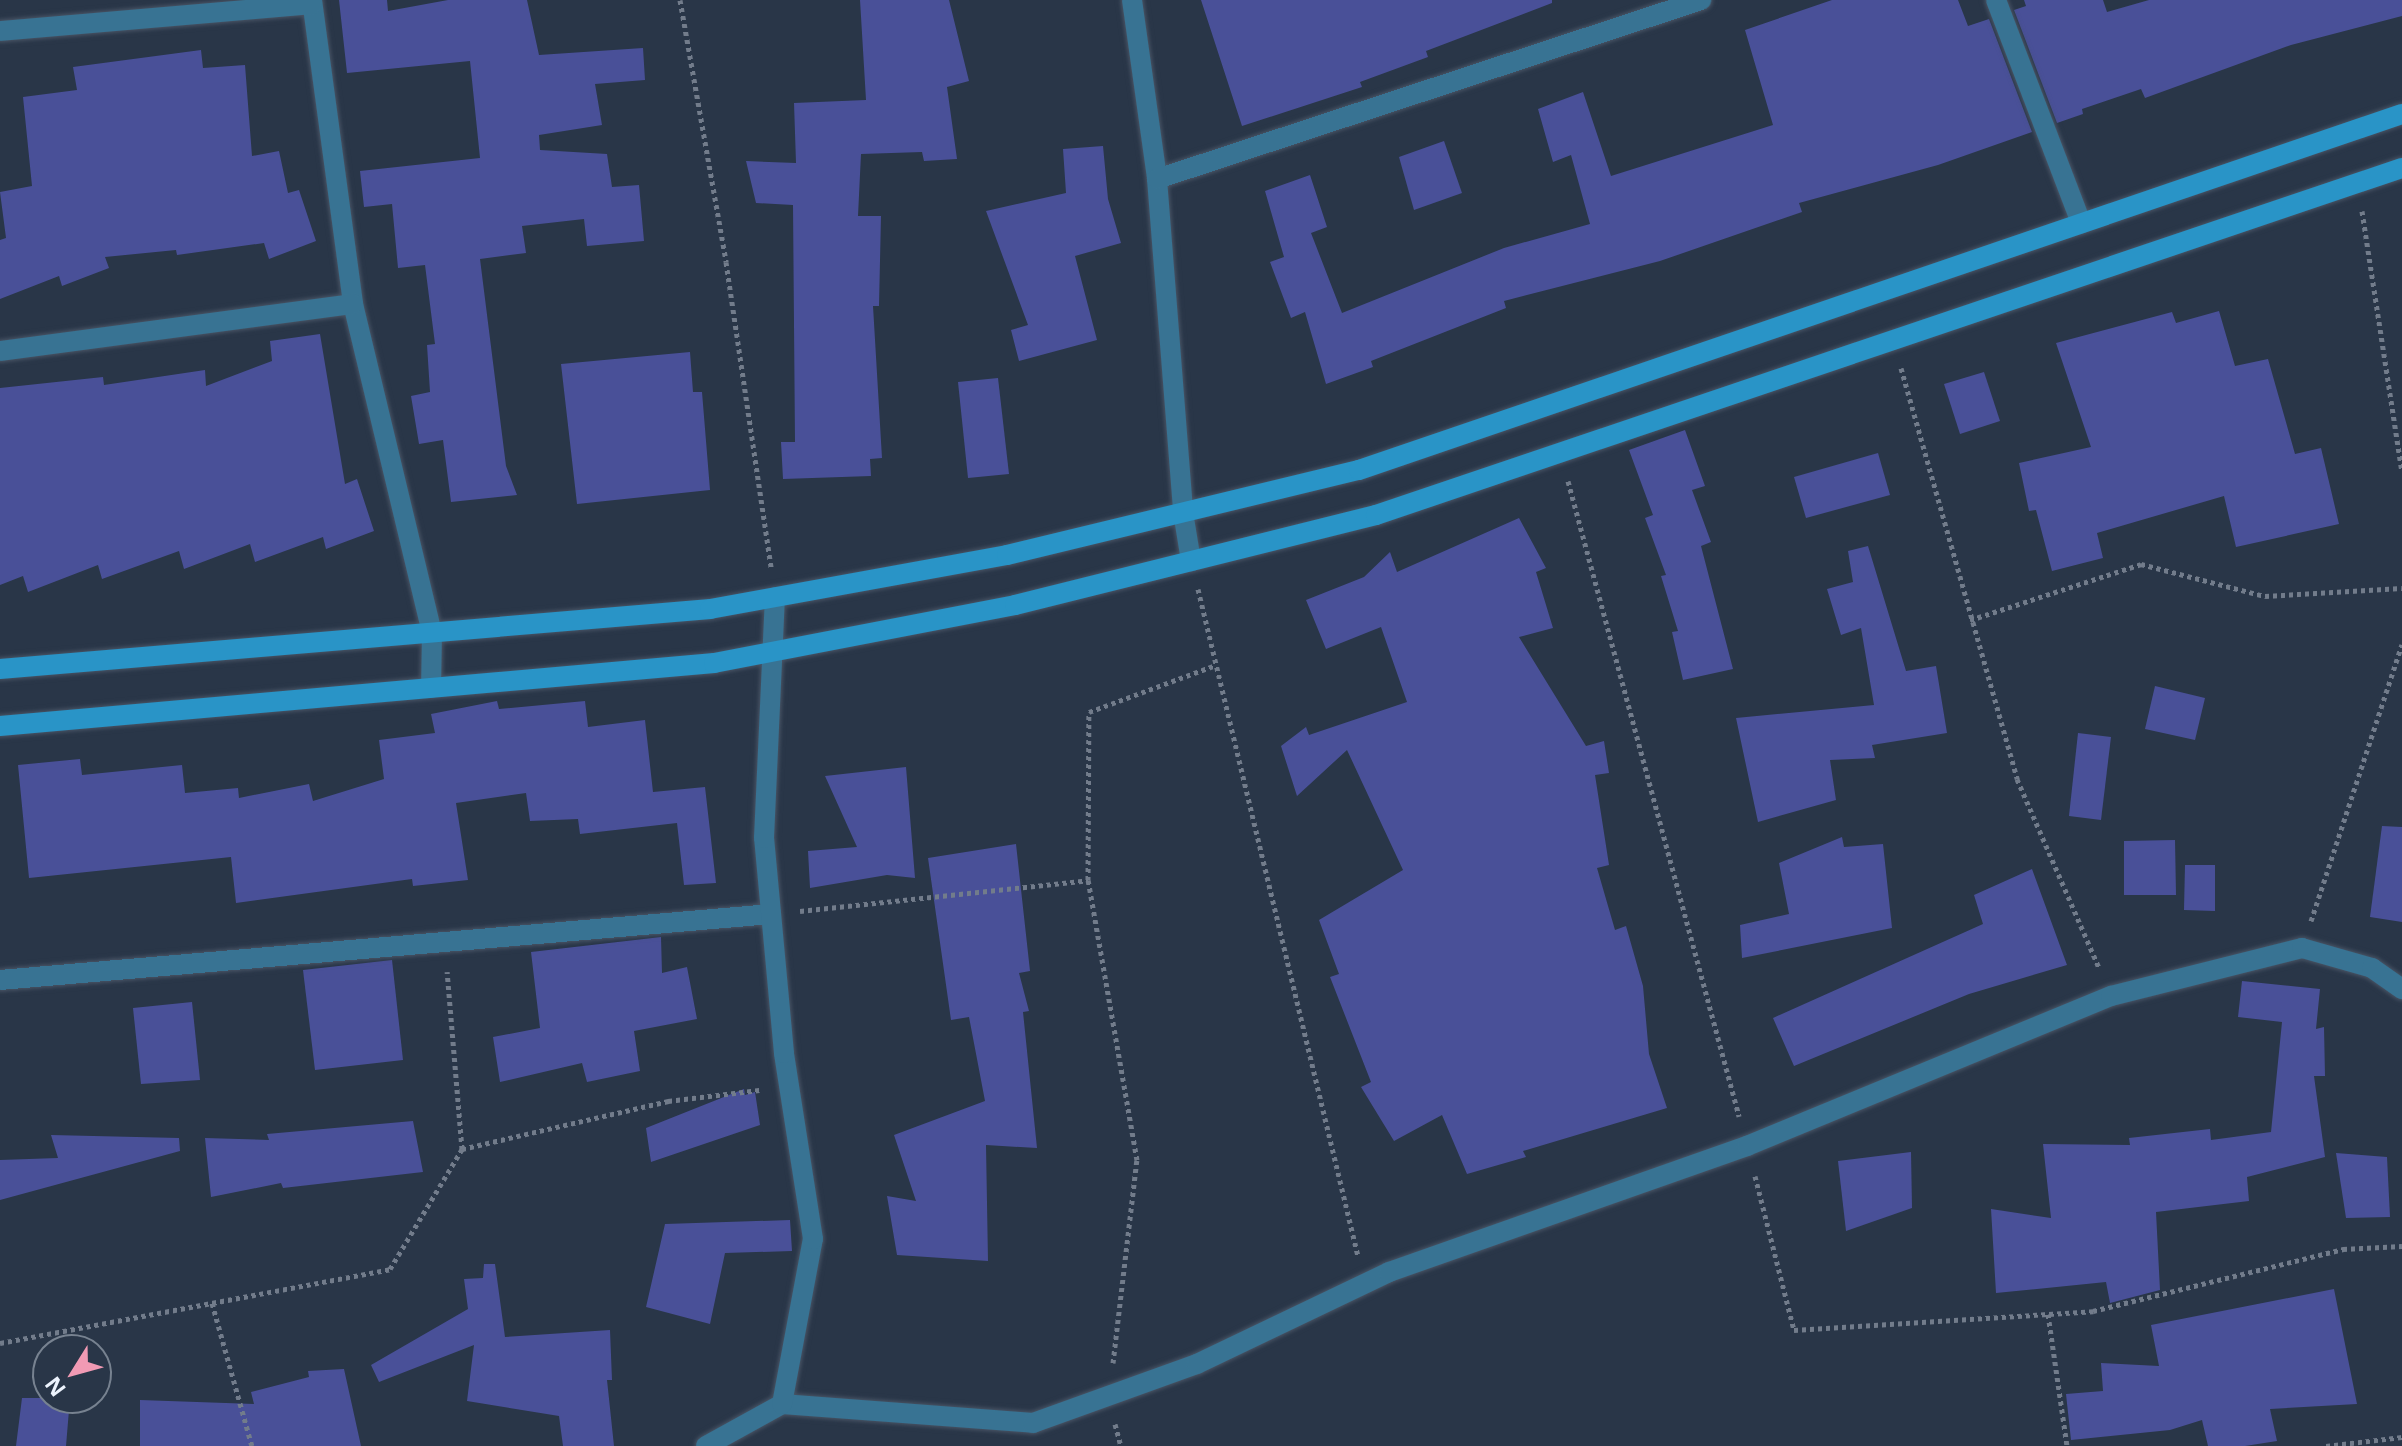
<!DOCTYPE html>
<style>
body{margin:0}
#map{position:relative;width:2402px;height:1446px;overflow:hidden;background:#293648;font-family:"Noto Sans",sans-serif}
div>[style]{position:absolute}
[style*='--x']{left:calc(var(--x)*1px);top:calc(var(--y)*1px);width:calc(var(--w)*1px);rotate:calc(var(--a)*1deg)}
.building>*{inset:0;background:#495098}
.path>*{height:5px;margin-top:-2.5px;transform-origin:0;background:repeating-linear-gradient(90deg,#727c8b 0 4px,transparent 0 8px)}
.roads{filter:drop-shadow(0 0 2px #485465) drop-shadow(0 0 2px #485465)}
.minor>*{height:20px;margin:-10px;padding:0 10px;transform-origin:10px;border-radius:10px;background:#387393}
.secondary>*{height:20px;margin:-10px;padding:0 10px;transform-origin:10px;border-radius:10px;background:#2994c7}
span{translate:-50% -50%;white-space:nowrap;text-align:center;line-height:1.15;-webkit-text-stroke:8px #293648;paint-order:stroke}
.north{position:absolute;left:32px;top:1334px;width:80px;height:80px;box-sizing:border-box;background:#293648;border:2px solid #778290;border-radius:50%;rotate:233deg;font-size:22px;font-weight:700;line-height:32px;text-align:center;color:#ecf3fd}
.north::after{content:'';display:block;margin:auto;width:28px;height:36px;background:#f19ab4;clip-path:polygon(50% 0,100% 100%,50% 72%,0 100%)}
</style>
<div id="map">
<div class="building">
<i style="clip-path:polygon(339px 0,387px 0,388px 11px,448px 0,527px 0,539px 55px,643px 48px,645px 80px,595px 84px,602px 125px,539px 135px,540px 150px,607px 154px,612px 187px,639px 185px,644px 241px,587px 246px,584px 219px,522px 226px,526px 253px,480px 259px,506px 466px,517px 495px,451px 502px,443px 440px,419px 444px,411px 396px,430px 392px,427px 345px,435px 344px,425px 265px,398px 268px,392px 204px,364px 207px,360px 171px,480px 158px,470px 61px,347px 73px)"></i>
<i style="clip-path:polygon(860px 0,949px 0,969px 81px,947px 87px,957px 159px,924px 161px,922px 152px,861px 154px,858px 216px,881px 216px,879px 306px,873px 306px,882px 458px,870px 459px,871px 476px,783px 479px,781px 442px,795px 442px,793px 205px,756px 203px,746px 161px,796px 163px,794px 103px,866px 100px)"></i>
<i style="clip-path:polygon(1201px 0,1552px 0,1552px 3px,1426px 51px,1428px 57px,1360px 82px,1362px 87px,1242px 126px)"></i>
<i style="clip-path:polygon(1832px 0,1958px 0,1968px 26px,1989px 19px,2032px 132px,1938px 165px,1799px 203px,1802px 212px,1660px 261px,1504px 301px,1506px 308px,1371px 361px,1373px 367px,1326px 384px,1305px 312px,1291px 318px,1270px 262px,1284px 257px,1265px 191px,1310px 175px,1327px 227px,1311px 233px,1342px 313px,1504px 248px,1590px 224px,1571px 155px,1553px 162px,1538px 109px,1583px 92px,1611px 176px,1773px 125px,1745px 30px)"></i>
<i style="clip-path:polygon(2024px 0,2103px 0,2107px 12px,2149px 0,2402px 0,2402px 16px,2291px 45px,2145px 98px,2141px 89px,2082px 109px,2083px 114px,2057px 123px,2014px 10px,2026px 6px)"></i>
<i style="clip-path:polygon(201px 50px,203px 68px,245px 65px,252px 156px,279px 151px,288px 193px,299px 190px,316px 241px,269px 259px,264px 243px,177px 255px,176px 250px,105px 257px,109px 268px,62px 286px,59px 276px,0 299px,0 240px,6px 238px,0 192px,32px 186px,23px 97px,77px 90px,73px 67px)"></i>
<i style="clip-path:polygon(1444px 141px,1462px 193px,1414px 210px,1399px 157px)"></i>
<i style="clip-path:polygon(1103px 146px,1108px 199px,1121px 243px,1075px 256px,1097px 340px,1019px 361px,1011px 330px,1028px 325px,986px 211px,1066px 193px,1063px 149px)"></i>
<i style="clip-path:polygon(2219px 311px,2235px 366px,2268px 359px,2295px 454px,2321px 448px,2339px 524px,2236px 547px,2224px 496px,2097px 533px,2103px 558px,2052px 571px,2036px 510px,2029px 511px,2019px 463px,2091px 447px,2056px 343px,2172px 312px,2176px 323px)"></i>
<i style="clip-path:polygon(320px 334px,345px 484px,357px 479px,374px 531px,326px 549px,323px 537px,255px 562px,250px 544px,184px 569px,179px 551px,102px 579px,98px 565px,28px 592px,23px 576px,0 585px,0 388px,103px 377px,104px 385px,205px 370px,206px 386px,272px 361px,270px 341px)"></i>
<i style="clip-path:polygon(690px 352px,693px 392px,702px 392px,710px 490px,577px 504px,561px 364px)"></i>
<i style="clip-path:polygon(1984px 372px,2000px 421px,1960px 434px,1944px 384px)"></i>
<i style="clip-path:polygon(998px 378px,1009px 474px,968px 478px,958px 382px)"></i>
<i style="clip-path:polygon(1685px 430px,1705px 486px,1692px 490px,1711px 542px,1701px 546px,1733px 669px,1683px 680px,1672px 632px,1678px 631px,1661px 576px,1666px 575px,1645px 518px,1653px 515px,1629px 450px)"></i>
<i style="clip-path:polygon(1878px 453px,1890px 495px,1806px 518px,1794px 477px)"></i>
<i style="clip-path:polygon(1519px 518px,1546px 568px,1536px 572px,1553px 628px,1519px 637px,1586px 746px,1604px 741px,1609px 773px,1595px 775px,1609px 865px,1597px 868px,1615px 930px,1626px 926px,1643px 986px,1649px 1054px,1667px 1108px,1523px 1151px,1526px 1157px,1467px 1174px,1442px 1115px,1394px 1141px,1361px 1087px,1371px 1082px,1330px 977px,1339px 974px,1319px 920px,1403px 870px,1347px 750px,1297px 796px,1281px 746px,1306px 727px,1309px 735px,1407px 702px,1381px 627px,1326px 649px,1306px 600px,1364px 577px,1390px 552px,1397px 572px)"></i>
<i style="clip-path:polygon(1868px 546px,1906px 671px,1936px 666px,1947px 733px,1872px 745px,1875px 758px,1830px 760px,1836px 800px,1758px 822px,1736px 718px,1874px 705px,1861px 628px,1841px 635px,1827px 589px,1853px 582px,1848px 551px)"></i>
<i style="clip-path:polygon(2155px 686px,2205px 698px,2195px 740px,2145px 729px)"></i>
<i style="clip-path:polygon(497px 701px,499px 709px,585px 701px,588px 727px,645px 720px,653px 792px,705px 787px,716px 883px,684px 885px,677px 823px,580px 834px,578px 819px,530px 821px,526px 793px,456px 803px,468px 880px,413px 886px,412px 879px,236px 903px,231px 857px,29px 878px,18px 765px,80px 759px,82px 775px,182px 765px,185px 793px,238px 788px,239px 798px,309px 784px,313px 801px,384px 779px,379px 740px,435px 733px,431px 714px)"></i>
<i style="clip-path:polygon(2078px 733px,2111px 737px,2101px 820px,2069px 816px)"></i>
<i style="clip-path:polygon(906px 767px,915px 878px,887px 875px,810px 888px,808px 851px,857px 847px,825px 776px)"></i>
<i style="clip-path:polygon(2382px 826px,2402px 827px,2402px 922px,2370px 917px)"></i>
<i style="clip-path:polygon(1842px 837px,1844px 847px,1883px 844px,1892px 928px,1742px 958px,1740px 925px,1789px 914px,1779px 863px)"></i>
<i style="clip-path:polygon(2175px 840px,2176px 895px,2124px 895px,2124px 841px)"></i>
<i style="clip-path:polygon(1016px 844px,1030px 971px,1019px 973px,1029px 1011px,1023px 1012px,1037px 1148px,986px 1145px,988px 1261px,897px 1255px,887px 1196px,916px 1201px,894px 1135px,985px 1101px,969px 1017px,951px 1020px,928px 858px)"></i>
<i style="clip-path:polygon(2185px 865px,2215px 865px,2215px 911px,2184px 910px)"></i>
<i style="clip-path:polygon(2032px 869px,2067px 965px,1969px 994px,1794px 1066px,1773px 1018px,1983px 924px,1974px 895px)"></i>
<i style="clip-path:polygon(661px 937px,662px 973px,687px 967px,697px 1019px,634px 1031px,640px 1071px,587px 1082px,582px 1063px,500px 1082px,493px 1037px,540px 1028px,531px 952px)"></i>
<i style="clip-path:polygon(392px 960px,403px 1060px,315px 1070px,303px 970px)"></i>
<i style="clip-path:polygon(2242px 981px,2320px 989px,2316px 1029px,2324px 1027px,2325px 1076px,2314px 1076px,2325px 1157px,2247px 1177px,2249px 1201px,2156px 1212px,2160px 1290px,2110px 1303px,2106px 1282px,1996px 1293px,1991px 1209px,2051px 1218px,2043px 1144px,2130px 1145px,2129px 1138px,2210px 1129px,2211px 1140px,2271px 1132px,2282px 1022px,2238px 1017px)"></i>
<i style="clip-path:polygon(192px 1002px,200px 1080px,141px 1084px,133px 1008px)"></i>
<i style="clip-path:polygon(744px 1089px,745px 1095px,755px 1092px,760px 1125px,651px 1162px,646px 1128px)"></i>
<i style="clip-path:polygon(413px 1121px,423px 1172px,283px 1188px,281px 1183px,211px 1197px,205px 1138px,269px 1140px,267px 1134px)"></i>
<i style="clip-path:polygon(51px 1135px,179px 1138px,180px 1151px,0 1200px,0 1160px,58px 1158px)"></i>
<i style="clip-path:polygon(1911px 1152px,1912px 1208px,1846px 1231px,1838px 1161px)"></i>
<i style="clip-path:polygon(2336px 1153px,2387px 1157px,2390px 1217px,2346px 1218px)"></i>
<i style="clip-path:polygon(790px 1220px,792px 1251px,725px 1253px,710px 1324px,646px 1307px,665px 1224px)"></i>
<i style="clip-path:polygon(484px 1264px,495px 1264px,505px 1337px,610px 1330px,612px 1380px,607px 1380px,614px 1446px,563px 1446px,559px 1416px,467px 1401px,474px 1345px,379px 1382px,371px 1365px,468px 1309px,464px 1279px,483px 1278px)"></i>
<i style="clip-path:polygon(2334px 1289px,2357px 1404px,2270px 1409px,2277px 1441px,2245px 1446px,2208px 1446px,2202px 1420px,2170px 1430px,2071px 1440px,2066px 1394px,2103px 1391px,2101px 1363px,2159px 1366px,2151px 1325px)"></i>
<i style="clip-path:polygon(344px 1369px,361px 1446px,140px 1446px,140px 1400px,254px 1404px,251px 1392px,309px 1377px,308px 1371px)"></i>
<i style="clip-path:polygon(22px 1398px,70px 1398px,66px 1446px,16px 1446px)"></i>
</div>
<div class="path">
<i style="--x:680;--y:0;--w:266;--a:80"></i>
<i style="--x:726;--y:262;--w:309;--a:81.6"></i>
<i style="--x:2362;--y:211;--w:264;--a:81.3"></i>
<i style="--x:1901;--y:368;--w:427;--a:74.2"></i>
<i style="--x:2017;--y:779;--w:206;--a:66.5"></i>
<i style="--x:1568;--y:481;--w:658;--a:74.93"></i>
<i style="--x:1198;--y:589;--w:686;--a:76.51"></i>
<i style="--x:1970;--y:620;--w:180;--a:-18.1"></i>
<i style="--x:2141;--y:564;--w:128;--a:14.5"></i>
<i style="--x:2265;--y:596;--w:137;--a:-3.3"></i>
<i style="--x:800;--y:911;--w:290;--a:-6.1"></i>
<i style="--x:2311;--y:921;--w:291;--a:-71.8"></i>
<i style="--x:462;--y:1149;--w:212;--a:-13.1"></i>
<i style="--x:668;--y:1101;--w:92;--a:-6.9"></i>
<i style="--x:1755;--y:1176;--w:159;--a:75.8"></i>
<i style="--x:1794;--y:1330;--w:300;--a:-3.6"></i>
<i style="--x:2093;--y:1311;--w:258;--a:-13.9"></i>
<i style="--x:2343;--y:1249;--w:59;--a:-2.9"></i>
<i style="--x:212;--y:1303;--w:148;--a:74.4"></i>
<i style="--x:2048;--y:1314;--w:133;--a:81.8"></i>
<i style="--x:0;--y:1343;--w:397;--a:-10.7"></i>
<i style="--x:390;--y:1269;--w:140;--a:-59"></i>
<i style="--x:462;--y:1149;--w:178;--a:-94.8"></i>
<i style="--x:1113;--y:1363;--w:204;--a:-83.3"></i>
<i style="--x:1137;--y:1160;--w:284;--a:-99.9"></i>
<i style="--x:1088;--y:880;--w:168;--a:-89.7"></i>
<i style="--x:1089;--y:712;--w:135;--a:-20.3"></i>
<i style="--x:1115;--y:1424;--w:23;--a:75"></i>
<i style="--x:2326;--y:1446;--w:77;--a:-6.8"></i>
</div>
<div class="roads">
<div class="minor">
<i style="--x:312;--y:0;--w:307;--a:82.3"></i>
<i style="--x:353;--y:304;--w:338;--a:76.5"></i>
<i style="--x:432;--y:633;--w:55;--a:91"></i>
<i style="--x:1132;--y:0;--w:181;--a:82"></i>
<i style="--x:1157;--y:179;--w:334;--a:85.5"></i>
<i style="--x:1183;--y:512;--w:50;--a:80.7"></i>
<i style="--x:1996;--y:0;--w:239;--a:69.1"></i>
<i style="--x:0;--y:31;--w:313;--a:-4.9"></i>
<i style="--x:1157;--y:179;--w:573;--a:-18.21"></i>
<i style="--x:0;--y:351;--w:356;--a:-7.6"></i>
<i style="--x:0;--y:980;--w:774;--a:-4.89"></i>
<i style="--x:782;--y:1404;--w:252;--a:4.3"></i>
<i style="--x:1033;--y:1423;--w:174;--a:-19.8"></i>
<i style="--x:1197;--y:1364;--w:213;--a:-25.6"></i>
<i style="--x:1389;--y:1272;--w:380;--a:-19.4"></i>
<i style="--x:1747;--y:1146;--w:394;--a:-22.4"></i>
<i style="--x:2111;--y:996;--w:197;--a:-14.1"></i>
<i style="--x:2302;--y:948;--w:73;--a:15.9"></i>
<i style="--x:2372;--y:968;--w:37;--a:35"></i>
<i style="--x:706;--y:1446;--w:87;--a:-28.9"></i>
<i style="--x:782;--y:1404;--w:168;--a:-79.4"></i>
<i style="--x:813;--y:1239;--w:188;--a:-98.9"></i>
<i style="--x:784;--y:1053;--w:216;--a:-95.3"></i>
<i style="--x:764;--y:838;--w:241;--a:-87.4"></i>
</div>
<div class="secondary">
<i style="--x:0;--y:669;--w:713;--a:-4.83"></i>
<i style="--x:710;--y:609;--w:302;--a:-10.3"></i>
<i style="--x:1007;--y:555;--w:362;--a:-13.6"></i>
<i style="--x:1359;--y:470;--w:1102;--a:-18.85"></i>
<i style="--x:0;--y:726;--w:717;--a:-5.04"></i>
<i style="--x:714;--y:663;--w:307;--a:-10.9"></i>
<i style="--x:1015;--y:605;--w:372;--a:-14"></i>
<i style="--x:1376;--y:515;--w:1083;--a:-18.69"></i>
</div>
</div>
<div class="north">N</div>
</div>
